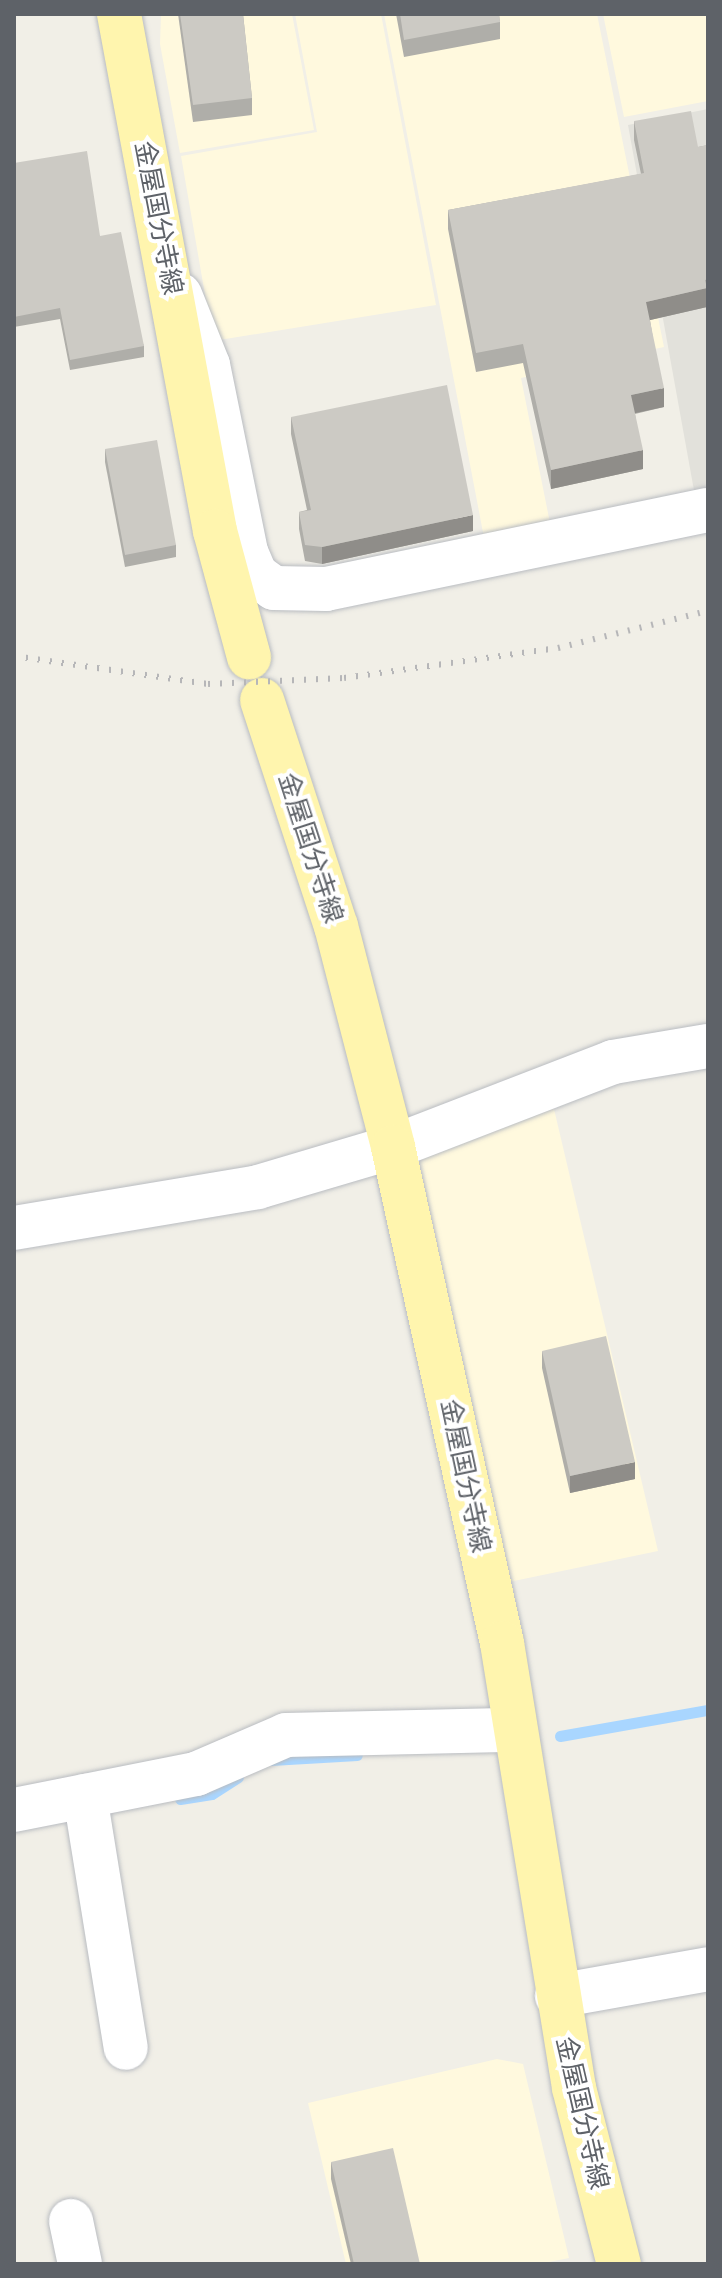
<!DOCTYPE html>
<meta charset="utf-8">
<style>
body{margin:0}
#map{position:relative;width:722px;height:2278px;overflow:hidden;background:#f1efe7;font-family:Rubik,"Noto Sans JP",sans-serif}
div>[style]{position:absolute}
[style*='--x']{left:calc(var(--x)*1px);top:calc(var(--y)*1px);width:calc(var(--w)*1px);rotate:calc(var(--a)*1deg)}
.commercial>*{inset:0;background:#fff9de}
.industrial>*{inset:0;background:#e2e1db}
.stream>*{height:11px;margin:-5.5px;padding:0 5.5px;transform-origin:5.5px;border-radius:5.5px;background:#a9d6ff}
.roads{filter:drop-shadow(0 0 2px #b9bcc1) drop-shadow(0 0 2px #b9bcc1)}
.minor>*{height:44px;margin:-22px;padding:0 22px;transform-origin:22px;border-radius:22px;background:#fff}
.major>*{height:44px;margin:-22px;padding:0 22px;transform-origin:22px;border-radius:22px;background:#fff5ae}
.rail>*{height:6px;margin-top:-3px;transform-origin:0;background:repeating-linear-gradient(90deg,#b6b6b8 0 2px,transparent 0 12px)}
.wall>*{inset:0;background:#afaea9}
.shaded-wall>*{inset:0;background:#8f8d89}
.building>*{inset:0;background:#cccac4}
span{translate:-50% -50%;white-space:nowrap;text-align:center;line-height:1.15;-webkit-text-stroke:8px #fff;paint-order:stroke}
.street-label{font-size:26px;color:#5e6268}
.frame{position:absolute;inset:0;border:16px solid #5e6268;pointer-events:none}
</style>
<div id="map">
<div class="commercial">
<i style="clip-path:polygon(161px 14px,292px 14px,314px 130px,180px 153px,160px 44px)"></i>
<i style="clip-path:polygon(295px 14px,381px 14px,436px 305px,213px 341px,181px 156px,317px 132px)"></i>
<i style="clip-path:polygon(384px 14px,597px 14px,664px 347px,521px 378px,551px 528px,485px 543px)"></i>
<i style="clip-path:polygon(603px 14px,708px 14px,708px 101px,624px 117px)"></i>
<i style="clip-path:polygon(554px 1109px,658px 1551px,509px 1582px,408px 1153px)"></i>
<i style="clip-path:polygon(497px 2059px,523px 2064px,569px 2258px,539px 2264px,346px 2264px,308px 2103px)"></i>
</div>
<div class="industrial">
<i style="clip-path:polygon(708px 109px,708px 493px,695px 496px,628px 125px)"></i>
</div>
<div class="stream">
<i style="--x:560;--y:1736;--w:150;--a:-10"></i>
<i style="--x:271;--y:1760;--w:86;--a:-3.3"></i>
<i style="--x:180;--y:1799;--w:32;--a:-9"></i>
<i style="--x:212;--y:1794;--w:31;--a:-33"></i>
</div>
<div class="roads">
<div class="minor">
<i style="--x:180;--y:295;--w:75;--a:68.2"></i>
<i style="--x:208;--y:365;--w:191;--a:78.5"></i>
<i style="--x:246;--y:552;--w:25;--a:67"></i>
<i style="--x:256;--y:575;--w:22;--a:36"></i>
<i style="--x:274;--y:588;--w:52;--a:1.1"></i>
<i style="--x:326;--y:589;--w:390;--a:-11.7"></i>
<i style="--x:14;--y:1228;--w:247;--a:-9.5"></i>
<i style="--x:258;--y:1187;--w:141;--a:-16.5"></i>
<i style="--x:393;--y:1147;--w:236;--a:-21.1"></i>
<i style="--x:613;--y:1062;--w:96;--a:-9.6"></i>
<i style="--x:85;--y:1796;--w:255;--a:80.8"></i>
<i style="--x:14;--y:1810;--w:186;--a:-11.2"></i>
<i style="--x:196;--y:1774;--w:98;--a:-23.4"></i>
<i style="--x:286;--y:1735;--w:229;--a:-1.3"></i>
<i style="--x:557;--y:1996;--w:153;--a:-10.1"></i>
<i style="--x:71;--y:2221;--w:44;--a:78.2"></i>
</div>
<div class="major">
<i style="--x:119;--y:14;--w:526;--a:79.48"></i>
<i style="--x:215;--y:531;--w:131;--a:74.9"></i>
<i style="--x:262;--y:700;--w:238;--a:71.9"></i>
<i style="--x:336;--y:926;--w:228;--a:75.5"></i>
<i style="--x:393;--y:1147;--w:508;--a:77.61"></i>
<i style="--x:502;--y:1643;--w:451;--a:80.8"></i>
<i style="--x:574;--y:2088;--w:182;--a:75.7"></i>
</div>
</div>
<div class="rail">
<i style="--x:14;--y:656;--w:196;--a:8.2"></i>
<i style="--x:208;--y:684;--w:136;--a:-2.5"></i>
<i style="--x:344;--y:678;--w:216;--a:-8"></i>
<i style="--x:558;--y:648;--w:154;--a:-13.9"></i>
</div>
<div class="wall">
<i style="clip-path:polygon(178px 14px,243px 14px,252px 98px,252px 115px,193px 122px)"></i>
<i style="clip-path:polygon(396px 14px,499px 14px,500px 22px,500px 39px,404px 57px)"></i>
<i style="clip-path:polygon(634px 121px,698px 147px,708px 145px,708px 298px,707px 298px,707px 307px,650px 320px,664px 407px,635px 414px,643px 469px,551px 489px,523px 363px,476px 372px,448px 229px,448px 210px,641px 174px,634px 140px)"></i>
<i style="clip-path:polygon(14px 163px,100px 236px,144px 346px,144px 357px,70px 370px,60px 319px,14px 327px)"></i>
<i style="clip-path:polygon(291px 417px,473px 531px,322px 564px,305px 561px,299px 529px,299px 512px,307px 510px,291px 434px)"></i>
<i style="clip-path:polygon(105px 449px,176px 545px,176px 557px,125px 567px,105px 462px)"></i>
<i style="clip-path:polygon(542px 1351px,635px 1479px,570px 1493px,542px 1368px)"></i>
<i style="clip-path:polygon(331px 2162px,420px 2264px,351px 2264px,331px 2179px)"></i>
</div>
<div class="shaded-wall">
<i style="clip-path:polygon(707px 288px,707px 307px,646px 321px,646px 302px)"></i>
<i style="clip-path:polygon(664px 388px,664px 407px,631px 414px,631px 395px)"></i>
<i style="clip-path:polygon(643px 450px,643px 469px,551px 489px,551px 470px)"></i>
<i style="clip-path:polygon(473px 515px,473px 531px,322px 564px,322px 547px)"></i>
<i style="clip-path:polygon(635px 1462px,635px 1479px,570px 1493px,570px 1476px)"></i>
</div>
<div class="building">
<i style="clip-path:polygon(180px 14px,243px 14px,252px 98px,193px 105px)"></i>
<i style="clip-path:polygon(400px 14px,499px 14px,500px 22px,404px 40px)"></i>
<i style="clip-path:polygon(691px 111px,698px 147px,708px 145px,708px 184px,706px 184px,708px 199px,708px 279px,705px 280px,707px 288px,646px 302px,664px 388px,631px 395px,643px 450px,551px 470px,523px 344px,476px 353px,448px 210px,644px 173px,634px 121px)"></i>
<i style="clip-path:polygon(87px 151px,100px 236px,121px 232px,144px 346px,70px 360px,60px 308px,14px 317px,14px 163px)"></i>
<i style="clip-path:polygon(447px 385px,473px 515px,322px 547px,305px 545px,299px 512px,311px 510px,291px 417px)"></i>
<i style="clip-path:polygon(157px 440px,176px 545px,125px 555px,105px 449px)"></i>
<i style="clip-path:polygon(606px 1336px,635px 1462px,570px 1476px,542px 1351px)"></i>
<i style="clip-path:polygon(393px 2148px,420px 2264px,354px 2264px,331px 2162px)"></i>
</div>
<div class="street-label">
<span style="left:158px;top:218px;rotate:79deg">金屋国分寺線</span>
<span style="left:310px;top:848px;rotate:72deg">金屋国分寺線</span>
<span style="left:465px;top:1476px;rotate:78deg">金屋国分寺線</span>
<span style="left:582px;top:2113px;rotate:77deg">金屋国分寺線</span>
</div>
<div class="frame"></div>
</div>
